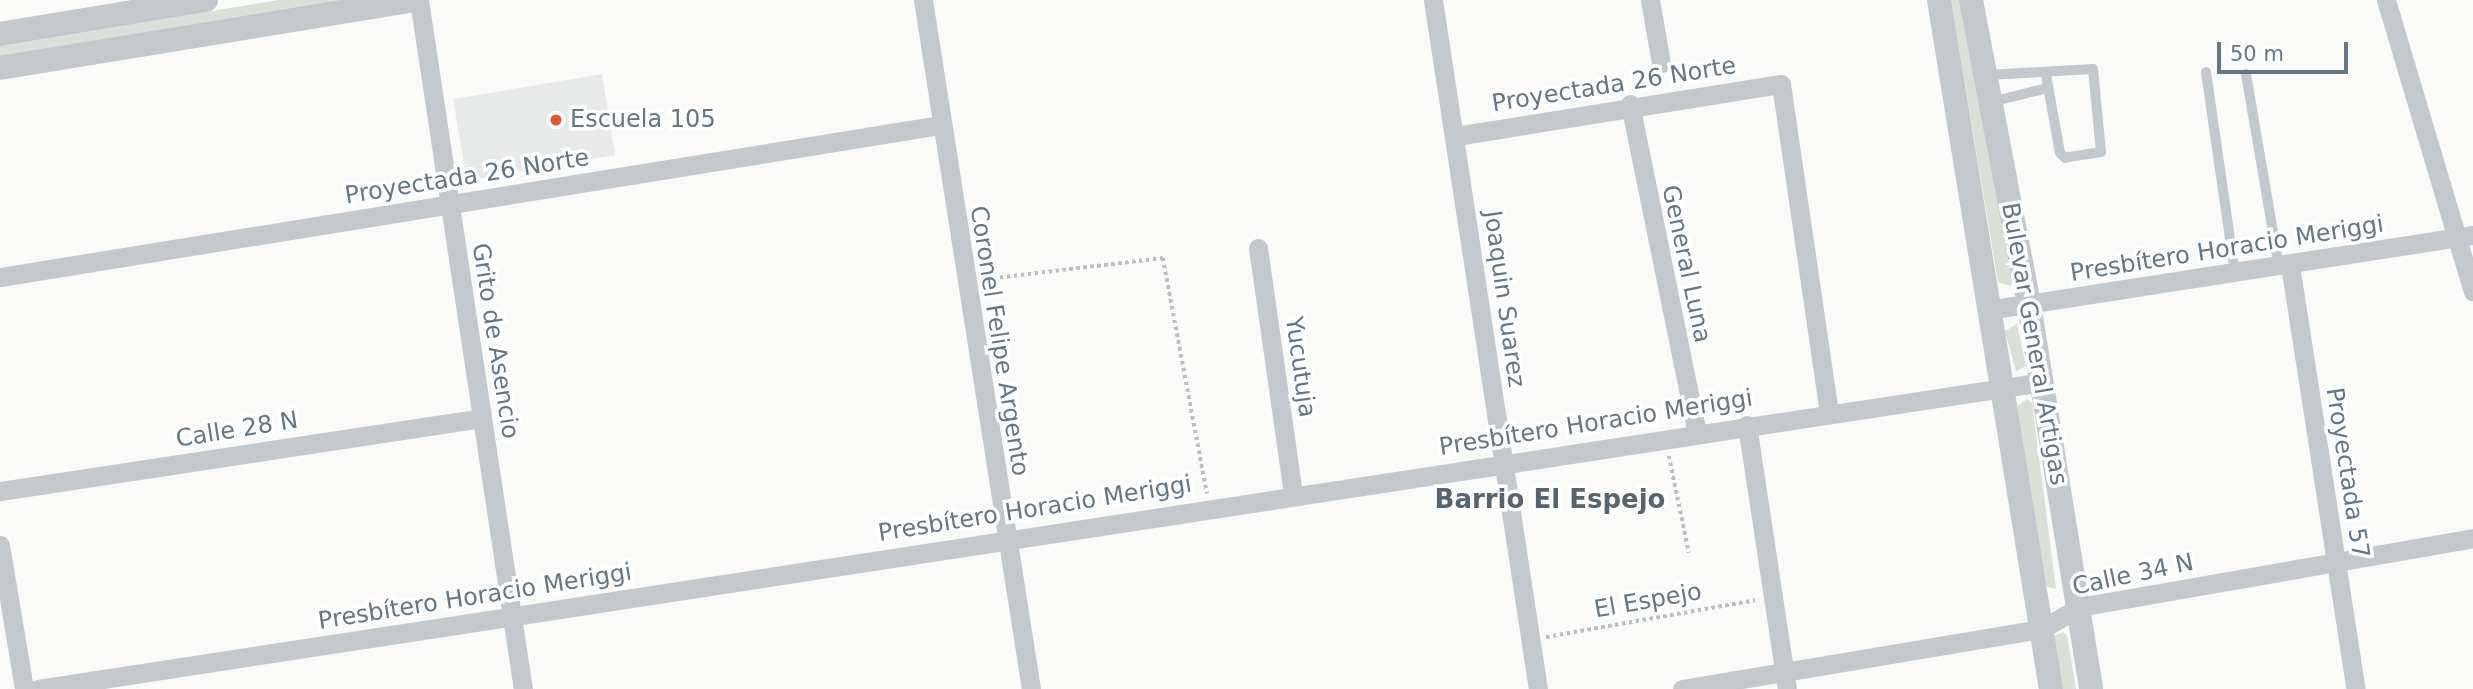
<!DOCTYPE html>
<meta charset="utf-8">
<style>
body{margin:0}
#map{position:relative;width:2473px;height:689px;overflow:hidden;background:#fafaf8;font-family:"DejaVu Sans",sans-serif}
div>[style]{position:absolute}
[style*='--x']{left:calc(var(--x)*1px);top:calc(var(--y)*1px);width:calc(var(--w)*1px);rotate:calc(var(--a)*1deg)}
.built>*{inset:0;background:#e8e9e9}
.green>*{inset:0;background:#dadfd7}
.path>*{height:3.5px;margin-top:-1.75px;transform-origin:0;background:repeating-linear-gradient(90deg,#bbbfc2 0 3.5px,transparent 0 7px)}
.service>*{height:10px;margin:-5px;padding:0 5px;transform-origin:5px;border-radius:5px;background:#c3c8cc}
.minor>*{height:19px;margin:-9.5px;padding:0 9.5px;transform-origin:9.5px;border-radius:9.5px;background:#c3c8cc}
.tertiary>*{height:24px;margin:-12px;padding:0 12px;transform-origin:12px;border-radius:12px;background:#c3c8cc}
.dots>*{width:19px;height:19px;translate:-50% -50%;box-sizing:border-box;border:4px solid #fff;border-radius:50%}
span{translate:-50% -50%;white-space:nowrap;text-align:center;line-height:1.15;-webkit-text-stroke:7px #fff;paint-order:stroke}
.street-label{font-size:24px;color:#657683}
.poi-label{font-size:24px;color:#657683}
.left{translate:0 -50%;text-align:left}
.neighbourhood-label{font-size:26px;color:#57646e;font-weight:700}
.scale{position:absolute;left:2217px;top:42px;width:131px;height:32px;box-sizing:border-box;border:4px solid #657683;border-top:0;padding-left:9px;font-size:21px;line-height:24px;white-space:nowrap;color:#657683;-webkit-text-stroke:5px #fff;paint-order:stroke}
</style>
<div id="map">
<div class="built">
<i style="clip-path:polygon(602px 74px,615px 155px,467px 181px,453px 99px)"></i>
</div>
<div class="green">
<i style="clip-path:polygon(279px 0,360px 0,0 60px,0 46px)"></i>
<i style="clip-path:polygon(1951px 0,1959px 0,2013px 281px,2010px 286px,1998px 282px)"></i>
<i style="clip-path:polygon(2017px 324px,2026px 366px,2016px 371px,2005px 331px)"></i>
<i style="clip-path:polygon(2027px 399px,2032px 403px,2056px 589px,2045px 586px,2017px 406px)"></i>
<i style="clip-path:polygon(2063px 632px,2067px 635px,2076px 689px,2060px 689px,2052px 637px)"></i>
</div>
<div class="path">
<i style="--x:986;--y:279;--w:178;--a:-6.8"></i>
<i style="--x:1163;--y:258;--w:240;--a:79.4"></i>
<i style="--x:1669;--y:456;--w:99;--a:78.3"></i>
<i style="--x:1546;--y:637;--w:212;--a:-10"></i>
</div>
<div class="service">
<i style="--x:2206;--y:72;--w:203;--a:81.8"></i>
<i style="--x:2246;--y:74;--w:196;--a:80.3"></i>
<i style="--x:1987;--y:75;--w:106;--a:-3.2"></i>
<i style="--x:2093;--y:69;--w:83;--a:84.5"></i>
<i style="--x:2101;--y:152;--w:36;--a:171"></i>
<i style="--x:2065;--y:158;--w:7;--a:-135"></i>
<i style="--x:2060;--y:153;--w:79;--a:-100.2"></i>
<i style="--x:1991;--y:102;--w:59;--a:-13.8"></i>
</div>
<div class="minor">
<i style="--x:419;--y:0;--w:697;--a:81.42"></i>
<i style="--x:923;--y:0;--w:697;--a:81.09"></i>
<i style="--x:1433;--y:0;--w:697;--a:81.34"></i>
<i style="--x:1650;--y:0;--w:64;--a:80.1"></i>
<i style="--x:2386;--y:0;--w:304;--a:73.4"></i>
<i style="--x:1630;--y:104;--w:335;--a:78.5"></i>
<i style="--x:1456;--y:136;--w:329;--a:-9.1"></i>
<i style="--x:1781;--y:84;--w:332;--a:81.7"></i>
<i style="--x:1258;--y:248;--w:248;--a:81.9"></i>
<i style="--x:2290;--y:265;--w:429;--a:81.2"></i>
<i style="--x:0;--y:277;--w:953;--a:-9.18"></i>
<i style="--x:1988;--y:310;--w:491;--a:-8.8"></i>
<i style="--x:1747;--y:425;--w:267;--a:81.4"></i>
<i style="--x:0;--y:491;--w:487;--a:-8.6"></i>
<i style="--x:0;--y:545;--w:146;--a:80.5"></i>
<i style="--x:38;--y:689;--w:2026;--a:-8.71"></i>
<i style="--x:1682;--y:689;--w:365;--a:-9.5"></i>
<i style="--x:2042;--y:629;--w:43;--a:-30.7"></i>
<i style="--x:2079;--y:607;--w:400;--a:-9.9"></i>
</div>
<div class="tertiary">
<i style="--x:1939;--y:0;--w:698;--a:80.77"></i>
<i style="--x:1971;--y:0;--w:310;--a:79.2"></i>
<i style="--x:2029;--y:305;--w:389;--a:80.8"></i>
<i style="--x:0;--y:34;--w:209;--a:-9.4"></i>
<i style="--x:0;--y:68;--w:421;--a:-9.3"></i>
</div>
<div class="dots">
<i style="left:556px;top:120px;background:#e4572e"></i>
</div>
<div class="street-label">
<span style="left:1614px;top:85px;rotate:-9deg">Proyectada 26 Norte</span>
<span style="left:467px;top:177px;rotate:-9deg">Proyectada 26 Norte</span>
<span style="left:2227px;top:249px;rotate:-9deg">Presbítero Horacio Meriggi</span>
<span style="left:1686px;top:264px;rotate:78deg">General Luna</span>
<span style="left:1504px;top:299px;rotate:82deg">Joaquin Suarez</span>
<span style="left:495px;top:341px;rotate:81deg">Grito de Asencio</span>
<span style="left:999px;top:341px;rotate:81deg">Coronel Felipe Argento</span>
<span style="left:2034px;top:344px;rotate:80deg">Bulevar General Artigas</span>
<span style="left:1300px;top:367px;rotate:82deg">Yucutuja</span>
<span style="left:1596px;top:423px;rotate:-9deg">Presbítero Horacio Meriggi</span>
<span style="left:237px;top:430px;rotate:-9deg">Calle 28 N</span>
<span style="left:2347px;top:473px;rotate:81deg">Proyectada 57</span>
<span style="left:1035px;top:509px;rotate:-9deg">Presbítero Horacio Meriggi</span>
<span style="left:2133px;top:575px;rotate:-12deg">Calle 34 N</span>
<span style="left:475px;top:597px;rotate:-9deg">Presbítero Horacio Meriggi</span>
<span style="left:1648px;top:601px;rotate:-10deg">El Espejo</span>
</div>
<div class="poi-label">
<span class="left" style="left:570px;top:120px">Escuela 105</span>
</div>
<div class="neighbourhood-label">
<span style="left:1550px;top:500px">Barrio El Espejo</span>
</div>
<div class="scale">50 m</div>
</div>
